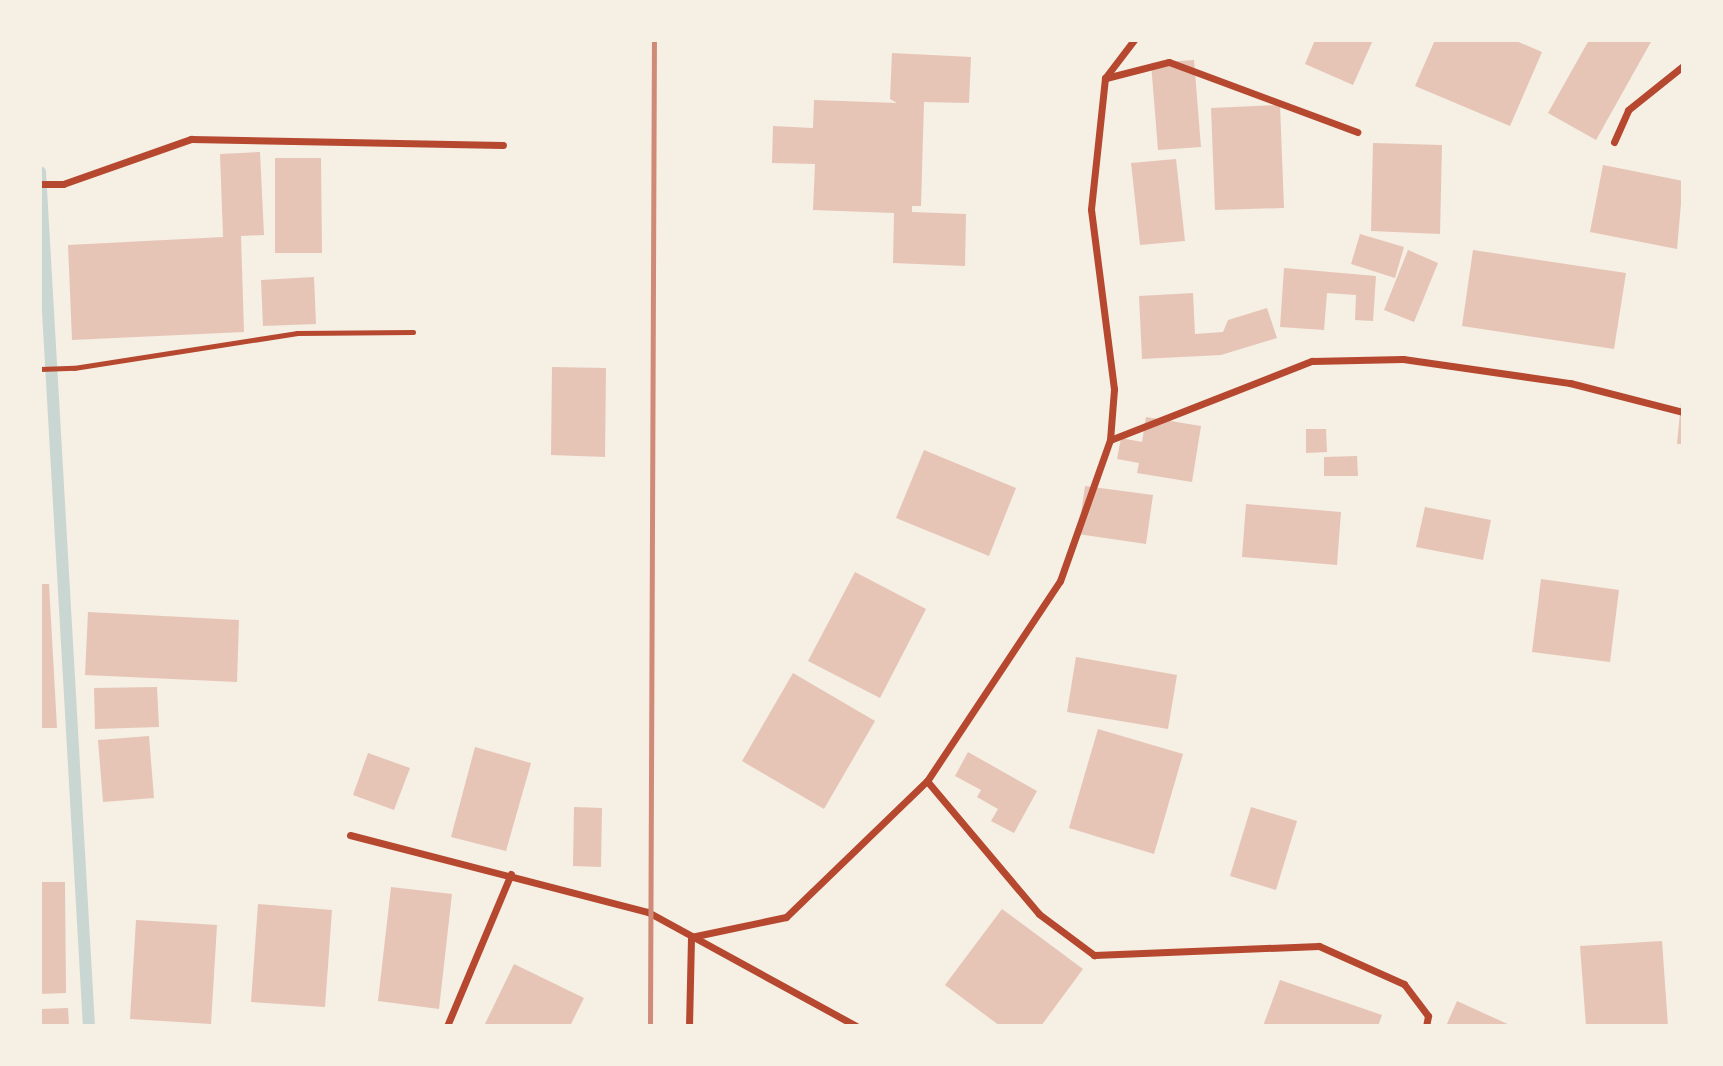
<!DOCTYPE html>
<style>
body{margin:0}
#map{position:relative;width:1723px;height:1066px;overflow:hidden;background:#f6efe4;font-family:"PT Serif",serif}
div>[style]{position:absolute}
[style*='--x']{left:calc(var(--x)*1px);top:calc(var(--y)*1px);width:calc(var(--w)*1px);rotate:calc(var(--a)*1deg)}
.stream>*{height:12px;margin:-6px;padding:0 6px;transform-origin:6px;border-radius:6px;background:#c9d6d2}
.building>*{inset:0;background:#e6c5b7}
.path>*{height:4.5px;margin:-2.25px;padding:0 2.25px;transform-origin:2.25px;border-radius:2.25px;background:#b5482f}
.minor>*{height:7px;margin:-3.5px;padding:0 3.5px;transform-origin:3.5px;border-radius:3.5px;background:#b5482f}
.rail>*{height:5px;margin:-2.5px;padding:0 2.5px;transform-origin:2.5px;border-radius:2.5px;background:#cf8b77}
span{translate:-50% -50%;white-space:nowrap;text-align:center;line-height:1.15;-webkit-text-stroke:7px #f6efe4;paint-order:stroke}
.frame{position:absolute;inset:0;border:42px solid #f6efe4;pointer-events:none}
</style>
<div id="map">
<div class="stream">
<i style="--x:40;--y:172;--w:855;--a:86.72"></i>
</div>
<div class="building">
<i style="clip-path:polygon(1315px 40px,1373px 40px,1353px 85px,1305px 64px)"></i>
<i style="clip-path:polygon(1435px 40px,1514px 40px,1542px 52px,1510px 126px,1415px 86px)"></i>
<i style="clip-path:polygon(1589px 40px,1652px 40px,1596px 140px,1548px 113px)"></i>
<i style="clip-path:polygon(892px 53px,971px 57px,969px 103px,924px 102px,921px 206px,912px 206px,912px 212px,966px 214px,965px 266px,893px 263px,894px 213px,813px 210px,815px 164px,772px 163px,773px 126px,813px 128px,814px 100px,897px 103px,890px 99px)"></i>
<i style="clip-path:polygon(1194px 60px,1201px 147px,1158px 150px,1151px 63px)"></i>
<i style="clip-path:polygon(1280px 105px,1284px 208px,1215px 210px,1211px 108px)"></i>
<i style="clip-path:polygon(1373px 143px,1442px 145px,1440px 234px,1371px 231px)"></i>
<i style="clip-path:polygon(260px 152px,264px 235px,241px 236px,244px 332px,72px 340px,68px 245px,223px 237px,220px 154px)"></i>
<i style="clip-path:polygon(275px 158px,321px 158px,322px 253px,275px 253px)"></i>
<i style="clip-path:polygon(1176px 159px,1185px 241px,1140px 245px,1131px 163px)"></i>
<i style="clip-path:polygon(1603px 165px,1683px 181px,1677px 249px,1590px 232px)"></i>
<i style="clip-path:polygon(1360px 234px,1404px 247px,1395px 278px,1351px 264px)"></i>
<i style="clip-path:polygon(1408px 250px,1438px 263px,1414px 322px,1384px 310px)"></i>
<i style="clip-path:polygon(1473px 250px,1626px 273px,1614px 349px,1462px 326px)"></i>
<i style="clip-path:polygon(1284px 268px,1376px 276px,1373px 321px,1355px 320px,1356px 295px,1327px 293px,1324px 330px,1280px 327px)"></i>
<i style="clip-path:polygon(314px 277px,316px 324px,263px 326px,261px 280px)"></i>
<i style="clip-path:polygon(1193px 293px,1195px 334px,1223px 332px,1228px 320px,1267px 308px,1277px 338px,1221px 355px,1142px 359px,1139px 296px)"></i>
<i style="clip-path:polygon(552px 367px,606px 368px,605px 457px,551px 455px)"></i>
<i style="clip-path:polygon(1681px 403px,1683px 403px,1683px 444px,1677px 444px)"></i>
<i style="clip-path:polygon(1146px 417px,1201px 426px,1192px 482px,1137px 473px,1139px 463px,1117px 459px,1121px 438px,1142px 442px)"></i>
<i style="clip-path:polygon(1306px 429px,1326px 429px,1327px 452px,1306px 453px)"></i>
<i style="clip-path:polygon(924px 450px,1016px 488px,989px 556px,896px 518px)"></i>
<i style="clip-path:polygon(1357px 456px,1358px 476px,1324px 476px,1324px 457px)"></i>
<i style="clip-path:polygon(1085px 486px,1153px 495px,1146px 544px,1078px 534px)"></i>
<i style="clip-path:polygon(1246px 504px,1341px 512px,1337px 565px,1242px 557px)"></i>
<i style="clip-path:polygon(1425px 507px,1491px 520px,1483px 560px,1416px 547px)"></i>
<i style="clip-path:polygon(855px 572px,926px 609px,880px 698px,808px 661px)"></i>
<i style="clip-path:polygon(1541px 579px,1619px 590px,1610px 662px,1532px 652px)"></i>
<i style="clip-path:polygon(40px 584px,49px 584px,57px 728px,40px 728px)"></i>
<i style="clip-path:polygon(88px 612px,239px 620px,237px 682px,85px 675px)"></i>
<i style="clip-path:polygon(1076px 657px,1177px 675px,1168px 729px,1067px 712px)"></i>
<i style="clip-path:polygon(793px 673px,875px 721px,824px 809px,742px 761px)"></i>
<i style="clip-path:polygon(157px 687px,159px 727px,95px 729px,94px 688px)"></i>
<i style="clip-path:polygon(1098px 729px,1183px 754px,1154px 854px,1069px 828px)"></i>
<i style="clip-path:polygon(149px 736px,154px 798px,103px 802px,98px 740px)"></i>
<i style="clip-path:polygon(475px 747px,531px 763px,506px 851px,451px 837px)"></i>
<i style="clip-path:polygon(968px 752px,1037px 791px,1014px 833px,991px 821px,998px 809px,977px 797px,981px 790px,955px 776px)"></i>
<i style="clip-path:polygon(368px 753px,410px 768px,394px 810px,353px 795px)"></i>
<i style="clip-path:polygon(574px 807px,602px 808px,601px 867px,573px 866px)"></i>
<i style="clip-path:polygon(1251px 807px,1297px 821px,1276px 890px,1230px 876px)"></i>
<i style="clip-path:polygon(40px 882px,65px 882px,66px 993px,40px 994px)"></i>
<i style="clip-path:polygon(391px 887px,452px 894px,439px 1009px,378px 1001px)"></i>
<i style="clip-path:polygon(258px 904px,332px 910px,325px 1007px,251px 1002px)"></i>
<i style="clip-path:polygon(1002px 909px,1083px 969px,1041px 1026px,1000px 1026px,945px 985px)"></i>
<i style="clip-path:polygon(136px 920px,217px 925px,211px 1024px,130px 1019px)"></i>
<i style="clip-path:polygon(1662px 941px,1668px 1026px,1586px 1026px,1580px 946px)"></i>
<i style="clip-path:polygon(514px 964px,584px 998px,570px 1026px,484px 1026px)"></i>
<i style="clip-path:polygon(1280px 980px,1382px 1015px,1378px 1026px,1263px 1026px)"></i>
<i style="clip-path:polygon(1457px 1001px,1512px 1026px,1446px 1026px)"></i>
<i style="clip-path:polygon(68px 1008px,69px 1026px,40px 1026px,40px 1009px)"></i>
</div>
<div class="path">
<i style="--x:40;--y:369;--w:34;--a:-2"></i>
<i style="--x:74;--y:368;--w:226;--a:-8.9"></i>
<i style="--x:297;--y:333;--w:116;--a:-0.5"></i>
</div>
<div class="minor">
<i style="--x:1106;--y:78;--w:65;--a:-14.3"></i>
<i style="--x:1169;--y:62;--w:201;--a:20.4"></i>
<i style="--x:1614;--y:142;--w:35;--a:-66"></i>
<i style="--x:1628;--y:110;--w:70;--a:-38.7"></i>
<i style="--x:40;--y:184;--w:23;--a:0"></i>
<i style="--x:63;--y:184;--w:136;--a:-19.4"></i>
<i style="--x:191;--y:139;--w:312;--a:1.1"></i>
<i style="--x:1110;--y:440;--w:217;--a:-21.4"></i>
<i style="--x:1312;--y:361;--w:91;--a:-1.3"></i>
<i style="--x:1403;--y:359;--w:169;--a:8.2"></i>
<i style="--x:1570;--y:383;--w:117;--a:14.4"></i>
<i style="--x:927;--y:781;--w:174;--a:49.9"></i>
<i style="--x:1039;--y:914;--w:69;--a:36.7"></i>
<i style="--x:1094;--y:955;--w:225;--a:-2.3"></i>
<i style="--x:1319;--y:946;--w:93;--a:24.1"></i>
<i style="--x:1404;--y:984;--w:40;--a:53"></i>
<i style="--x:1428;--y:1016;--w:10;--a:101"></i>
<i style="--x:350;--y:835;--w:308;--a:14.5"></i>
<i style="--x:648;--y:912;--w:237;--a:28.7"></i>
<i style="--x:447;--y:1026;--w:165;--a:-67.2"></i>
<i style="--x:689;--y:1026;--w:89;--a:-88.7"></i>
<i style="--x:691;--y:937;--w:97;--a:-11.9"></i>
<i style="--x:786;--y:917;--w:196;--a:-44"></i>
<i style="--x:927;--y:781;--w:240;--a:-56.4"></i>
<i style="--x:1060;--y:581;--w:150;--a:-70.5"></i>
<i style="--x:1110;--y:440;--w:51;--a:-85.5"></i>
<i style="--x:1114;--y:389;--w:181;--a:-97.3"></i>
<i style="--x:1091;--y:209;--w:132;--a:-83.9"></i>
<i style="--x:1105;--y:78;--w:48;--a:-52.7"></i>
</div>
<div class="rail">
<i style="--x:650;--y:1026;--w:986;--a:-89.77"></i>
</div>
<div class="frame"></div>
</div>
